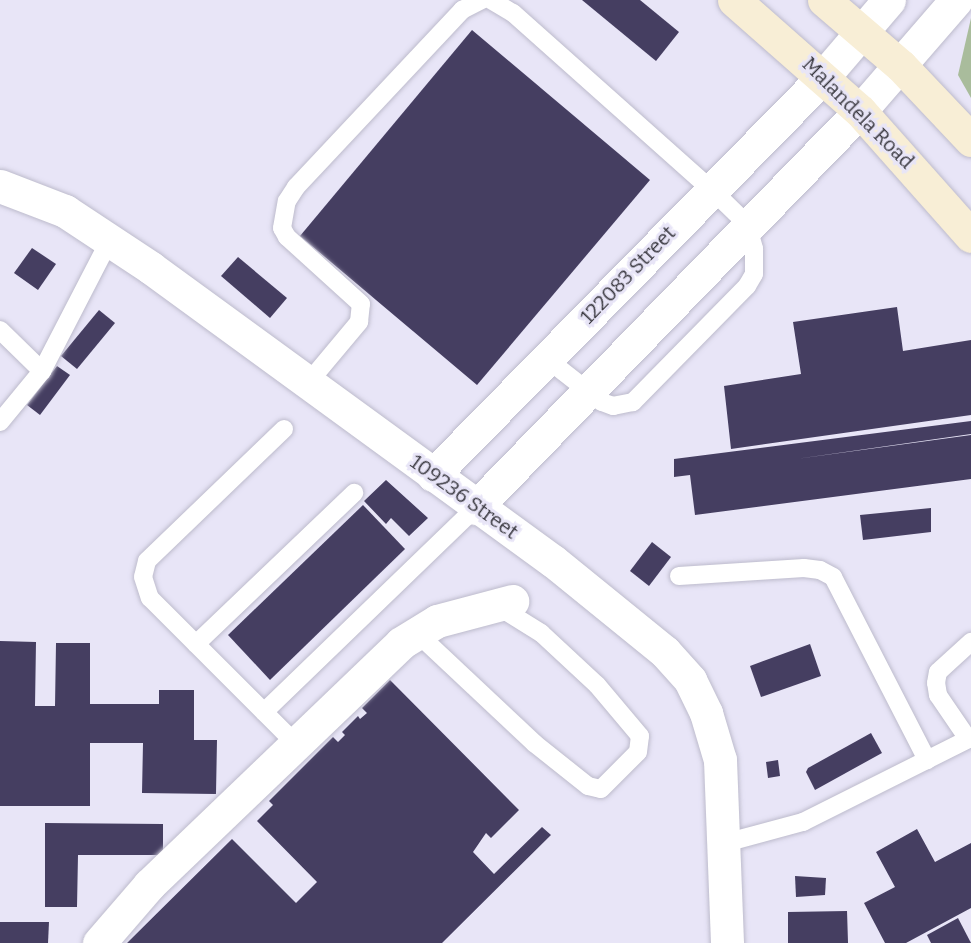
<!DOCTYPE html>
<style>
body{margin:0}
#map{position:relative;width:971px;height:943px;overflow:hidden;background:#e8e5f7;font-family:Bitter,serif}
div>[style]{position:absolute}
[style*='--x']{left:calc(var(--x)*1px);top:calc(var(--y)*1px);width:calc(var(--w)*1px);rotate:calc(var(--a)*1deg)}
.green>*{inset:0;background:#a9bc9c}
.building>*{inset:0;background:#453e61}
.roads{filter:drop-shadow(0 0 2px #bdbbcc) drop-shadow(0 0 2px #bdbbcc)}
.service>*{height:18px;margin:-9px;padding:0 9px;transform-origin:9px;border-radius:9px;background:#fff}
.minor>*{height:33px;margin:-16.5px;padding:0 16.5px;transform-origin:16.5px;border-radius:16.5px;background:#fff}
.secondary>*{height:33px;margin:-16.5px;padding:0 16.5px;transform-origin:16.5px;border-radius:16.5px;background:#f8eed6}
span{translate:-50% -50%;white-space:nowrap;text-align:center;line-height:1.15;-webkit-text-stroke:6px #e8e5f7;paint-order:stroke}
.street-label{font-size:20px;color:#39383f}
</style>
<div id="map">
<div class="green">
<i style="clip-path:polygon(971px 18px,971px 98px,958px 75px)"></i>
</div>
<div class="building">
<i style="clip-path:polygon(582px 0,640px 0,679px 32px,656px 61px)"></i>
<i style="clip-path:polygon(472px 30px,650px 180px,477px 385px,300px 236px)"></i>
<i style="clip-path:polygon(32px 248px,56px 264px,38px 290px,14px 273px)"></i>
<i style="clip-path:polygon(238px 257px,287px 298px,270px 318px,221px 276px)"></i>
<i style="clip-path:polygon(897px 307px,903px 351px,971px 340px,971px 415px,731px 449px,724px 386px,801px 374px,793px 322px)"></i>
<i style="clip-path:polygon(99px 310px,115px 323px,77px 369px,61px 356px)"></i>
<i style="clip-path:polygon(57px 366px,70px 375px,40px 415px,27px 405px)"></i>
<i style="clip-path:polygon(971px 421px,971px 434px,796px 459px,971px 435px,971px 479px,695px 515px,690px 475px,674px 477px,674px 459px)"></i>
<i style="clip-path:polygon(386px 480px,428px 518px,409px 536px,391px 518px,386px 524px,364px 501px)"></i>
<i style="clip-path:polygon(363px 505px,405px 549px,270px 680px,228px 635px)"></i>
<i style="clip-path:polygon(931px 508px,931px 532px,863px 540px,860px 515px)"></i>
<i style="clip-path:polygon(652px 542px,671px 557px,649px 586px,630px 571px)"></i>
<i style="clip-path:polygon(0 641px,36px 642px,35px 706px,55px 706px,56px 643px,90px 643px,90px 704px,159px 704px,159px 690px,194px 690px,194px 740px,217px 740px,216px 794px,142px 793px,143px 743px,90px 743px,90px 806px,0 806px)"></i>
<i style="clip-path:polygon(810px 644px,821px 676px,761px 697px,750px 666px)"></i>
<i style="clip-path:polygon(390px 680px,519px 810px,491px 838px,486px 833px,473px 852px,494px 874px,542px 827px,551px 835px,442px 943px,127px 943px,232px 839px,296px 903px,317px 882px,257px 821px,273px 805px,269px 801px,333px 737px,338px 742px,345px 735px,342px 732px,358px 716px,360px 719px,367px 713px,362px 708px)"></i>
<i style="clip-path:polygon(871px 733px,882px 753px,815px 790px,806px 772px,808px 768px)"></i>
<i style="clip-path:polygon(778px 760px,780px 776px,768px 778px,766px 762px)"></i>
<i style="clip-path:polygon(45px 823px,163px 824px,163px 855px,78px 855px,77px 907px,45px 907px)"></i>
<i style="clip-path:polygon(917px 829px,935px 862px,971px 843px,971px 908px,906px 943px,885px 943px,864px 903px,895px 887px,876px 852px)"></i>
<i style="clip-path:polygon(795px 876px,826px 878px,825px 895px,796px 897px)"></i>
<i style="clip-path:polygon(847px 911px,848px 943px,788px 943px,788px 912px)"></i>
<i style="clip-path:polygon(958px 918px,971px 943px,931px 943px,927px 935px)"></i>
<i style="clip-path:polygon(0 922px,49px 922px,48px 943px,0 943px)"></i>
</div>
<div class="roads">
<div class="service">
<i style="--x:491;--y:0;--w:26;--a:31"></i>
<i style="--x:513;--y:13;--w:266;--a:41.7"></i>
<i style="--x:712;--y:190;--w:49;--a:44.2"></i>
<i style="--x:747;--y:224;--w:26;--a:74"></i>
<i style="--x:754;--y:249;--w:25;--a:90"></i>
<i style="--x:754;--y:274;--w:14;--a:120"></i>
<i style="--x:747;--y:286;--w:163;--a:134.5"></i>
<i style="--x:633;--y:402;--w:20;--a:169"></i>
<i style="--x:613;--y:406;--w:12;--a:-160"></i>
<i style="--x:602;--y:402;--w:70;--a:-142"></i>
<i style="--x:0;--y:330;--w:59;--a:44.3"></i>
<i style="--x:308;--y:383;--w:80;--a:-50.1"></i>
<i style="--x:359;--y:322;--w:18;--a:-84"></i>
<i style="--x:361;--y:304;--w:100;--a:-137.8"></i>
<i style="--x:287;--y:237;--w:10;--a:-119"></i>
<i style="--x:282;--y:228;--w:27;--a:-80"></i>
<i style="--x:287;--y:201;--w:17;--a:-57"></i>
<i style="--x:296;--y:187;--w:243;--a:-46.8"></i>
<i style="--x:462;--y:10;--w:22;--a:-27"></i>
<i style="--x:0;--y:422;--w:66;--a:-50.5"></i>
<i style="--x:42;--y:371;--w:146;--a:-62.7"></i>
<i style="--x:284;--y:429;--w:190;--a:136.1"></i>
<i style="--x:147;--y:561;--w:16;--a:104"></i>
<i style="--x:143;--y:577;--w:22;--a:72"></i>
<i style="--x:150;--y:598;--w:206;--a:45"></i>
<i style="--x:679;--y:576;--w:125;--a:-3.7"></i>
<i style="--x:804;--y:568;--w:16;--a:7"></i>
<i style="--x:820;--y:570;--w:15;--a:28"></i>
<i style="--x:833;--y:577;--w:206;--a:62.8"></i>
<i style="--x:417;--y:633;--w:161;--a:43.2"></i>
<i style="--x:534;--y:743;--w:69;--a:38.5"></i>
<i style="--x:588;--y:786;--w:13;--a:13"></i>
<i style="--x:601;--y:789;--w:52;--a:-45"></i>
<i style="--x:638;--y:752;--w:16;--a:-83"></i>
<i style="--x:640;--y:736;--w:67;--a:-130.1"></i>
<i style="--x:597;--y:685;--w:76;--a:-137.1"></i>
<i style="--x:541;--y:633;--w:53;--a:-148.1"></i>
<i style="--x:196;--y:644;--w:219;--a:-43.7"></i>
<i style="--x:264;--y:712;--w:293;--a:-44"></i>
<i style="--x:968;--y:739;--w:53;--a:-124.3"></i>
<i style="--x:938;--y:695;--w:12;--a:-99"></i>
<i style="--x:936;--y:683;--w:11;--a:-80"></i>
<i style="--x:938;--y:672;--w:45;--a:-42.3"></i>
<i style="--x:725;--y:843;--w:81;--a:-15.1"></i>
<i style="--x:803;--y:822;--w:188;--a:-26.6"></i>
</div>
<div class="minor">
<i style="--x:0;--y:186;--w:70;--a:21"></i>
<i style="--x:65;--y:211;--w:103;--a:33.5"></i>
<i style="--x:151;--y:268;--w:497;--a:36.1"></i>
<i style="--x:553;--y:561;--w:144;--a:39.1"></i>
<i style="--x:665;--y:652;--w:38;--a:48"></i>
<i style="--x:690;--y:680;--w:37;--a:64"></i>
<i style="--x:706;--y:713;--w:49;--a:73.4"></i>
<i style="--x:720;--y:760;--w:183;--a:87.8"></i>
<i style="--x:433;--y:475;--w:559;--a:-45.58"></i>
<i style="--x:824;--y:76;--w:100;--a:-49.5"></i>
<i style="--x:475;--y:508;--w:553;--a:-45.88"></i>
<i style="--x:860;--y:111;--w:147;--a:-49.1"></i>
<i style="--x:99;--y:943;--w:77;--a:-49.2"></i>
<i style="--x:149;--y:885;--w:349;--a:-43.8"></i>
<i style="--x:401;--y:643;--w:42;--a:-31.4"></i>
<i style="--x:437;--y:621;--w:78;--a:-14.9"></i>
</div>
<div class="secondary">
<i style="--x:734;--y:0;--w:168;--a:41.4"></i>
<i style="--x:860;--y:111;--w:167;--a:48.4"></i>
<i style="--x:824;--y:0;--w:101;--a:40.6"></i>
<i style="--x:901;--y:66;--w:102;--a:46.6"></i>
</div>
</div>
<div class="street-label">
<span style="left:858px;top:113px;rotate:45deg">Malandela Road</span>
<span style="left:628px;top:275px;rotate:-46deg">122083 Street</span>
<span style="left:464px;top:497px;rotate:36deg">109236 Street</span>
</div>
</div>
